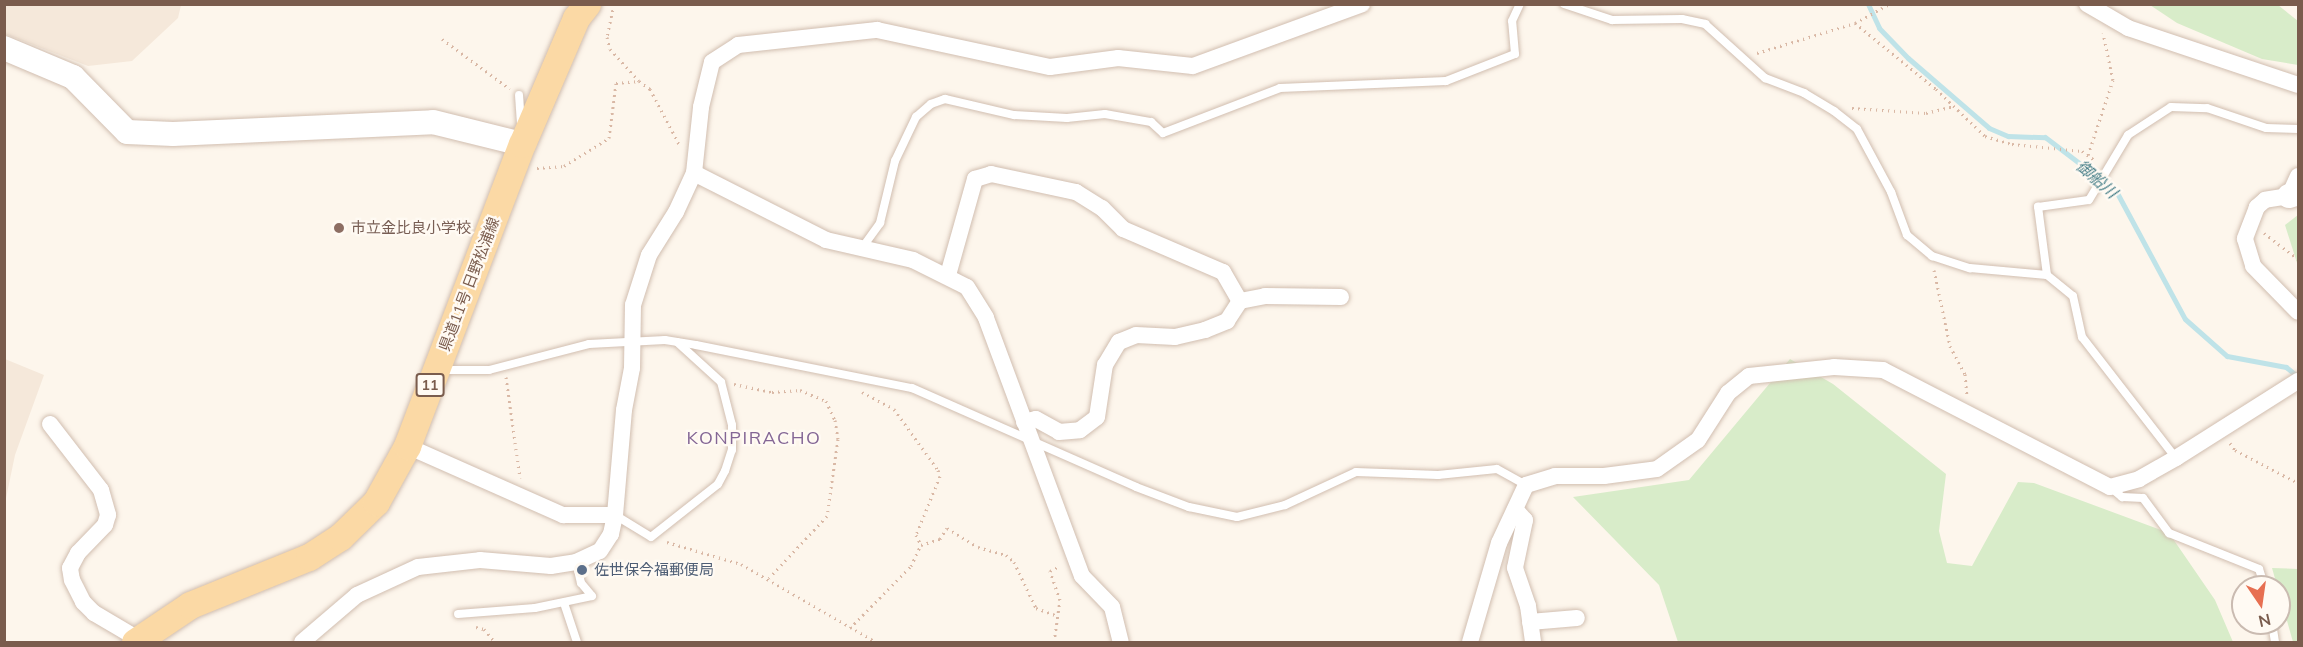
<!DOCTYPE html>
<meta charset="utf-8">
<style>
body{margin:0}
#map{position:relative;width:2303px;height:647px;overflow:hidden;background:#fdf6ec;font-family:Mulish,"Noto Sans JP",sans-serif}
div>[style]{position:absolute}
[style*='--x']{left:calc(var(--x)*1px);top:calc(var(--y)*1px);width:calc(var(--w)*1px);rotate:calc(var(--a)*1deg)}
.residential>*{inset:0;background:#f5e8da}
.green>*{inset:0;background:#d8ecc9}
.stream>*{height:5px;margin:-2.5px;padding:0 2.5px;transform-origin:2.5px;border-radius:2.5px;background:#bfe3e8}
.path>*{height:3px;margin-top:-1.5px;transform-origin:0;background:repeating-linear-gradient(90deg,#d9b8a5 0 1.5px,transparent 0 6px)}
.roads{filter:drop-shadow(0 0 2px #d1beb0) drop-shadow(0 0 2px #d1beb0)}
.lane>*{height:8px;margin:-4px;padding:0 4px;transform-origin:4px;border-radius:4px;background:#fff}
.street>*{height:16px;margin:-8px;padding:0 8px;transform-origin:8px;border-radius:8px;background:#fff}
.secondary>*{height:24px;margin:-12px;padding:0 12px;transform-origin:12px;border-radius:12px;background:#fff}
.primary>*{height:27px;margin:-13.5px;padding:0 13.5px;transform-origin:13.5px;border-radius:13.5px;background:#fbd9a5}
.dots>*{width:16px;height:16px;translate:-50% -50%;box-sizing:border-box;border:3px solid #fffaf3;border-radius:50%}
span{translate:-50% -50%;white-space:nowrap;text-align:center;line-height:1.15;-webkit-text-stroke:4.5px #fffaf3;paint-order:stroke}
.shield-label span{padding:2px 4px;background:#fffaf3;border:2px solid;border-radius:4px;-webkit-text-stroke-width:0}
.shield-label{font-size:14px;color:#7a5c4d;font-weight:700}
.education-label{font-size:15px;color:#785e54}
.left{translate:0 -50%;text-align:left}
.street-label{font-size:15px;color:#7a5c4d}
.service-label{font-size:15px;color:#4e5e75}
.water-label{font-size:16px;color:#437c86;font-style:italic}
.quarter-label{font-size:18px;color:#846695;letter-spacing:1.5px}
.frame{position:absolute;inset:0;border:6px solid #7a5c4d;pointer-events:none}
.north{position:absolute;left:2231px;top:575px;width:60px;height:60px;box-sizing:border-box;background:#fffaf3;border:2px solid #cabbb1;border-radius:50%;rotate:167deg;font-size:16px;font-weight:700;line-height:24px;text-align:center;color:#7a5c4d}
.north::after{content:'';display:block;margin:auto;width:21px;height:27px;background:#e76f51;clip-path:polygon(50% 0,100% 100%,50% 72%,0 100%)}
</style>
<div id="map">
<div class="residential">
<i style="clip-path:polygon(4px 5px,5px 4px,181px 5px,178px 18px,132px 61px,88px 66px,5px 34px)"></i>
<i style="clip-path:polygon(5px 359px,44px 375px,15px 455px,5px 503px)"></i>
</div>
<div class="green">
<i style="clip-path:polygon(2150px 5px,2278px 5px,2298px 21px,2298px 65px,2262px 59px,2177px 23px)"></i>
<i style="clip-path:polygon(2298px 215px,2298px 266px,2285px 225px)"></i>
<i style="clip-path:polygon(1790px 359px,1833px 384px,1946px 474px,1939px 531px,1947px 563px,1972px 566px,2018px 482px,2034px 483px,2169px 533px,2215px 600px,2233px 642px,1678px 642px,1659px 585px,1573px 497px,1689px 480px)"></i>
<i style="clip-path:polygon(2272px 568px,2298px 569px,2298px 642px,2293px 642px)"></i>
</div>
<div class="stream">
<i style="--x:1868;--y:4;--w:26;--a:65"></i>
<i style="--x:1879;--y:28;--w:42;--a:46"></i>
<i style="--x:1908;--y:58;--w:107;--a:40.8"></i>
<i style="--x:1989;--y:128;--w:21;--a:23"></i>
<i style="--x:2008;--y:136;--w:37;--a:2"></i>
<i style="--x:2045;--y:137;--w:89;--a:37.3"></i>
<i style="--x:2116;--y:191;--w:145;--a:61.7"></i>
<i style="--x:2185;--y:319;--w:56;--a:41.4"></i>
<i style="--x:2227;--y:356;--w:60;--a:10.6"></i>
<i style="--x:2286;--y:367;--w:16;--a:40"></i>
</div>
<div class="path">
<i style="--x:614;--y:4;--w:34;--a:102"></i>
<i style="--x:607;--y:37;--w:12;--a:76"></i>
<i style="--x:610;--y:49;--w:43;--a:47.8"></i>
<i style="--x:1855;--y:23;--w:104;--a:39.2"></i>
<i style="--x:1936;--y:89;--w:68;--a:43.8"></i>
<i style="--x:1985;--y:136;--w:28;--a:17"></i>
<i style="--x:2012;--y:144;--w:70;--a:5.7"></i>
<i style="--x:2082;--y:151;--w:17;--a:36"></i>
<i style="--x:442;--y:39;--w:84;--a:36.3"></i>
<i style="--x:1757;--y:53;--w:102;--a:-17"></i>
<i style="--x:1855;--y:23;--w:39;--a:-29"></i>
<i style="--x:1852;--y:108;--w:74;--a:3.9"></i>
<i style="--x:1926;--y:113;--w:29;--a:-14"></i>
<i style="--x:2088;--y:155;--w:79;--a:-71.6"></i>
<i style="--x:2113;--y:80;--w:48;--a:-102"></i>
<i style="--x:537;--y:168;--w:27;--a:-4"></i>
<i style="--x:564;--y:166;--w:53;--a:-31.9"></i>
<i style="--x:609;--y:138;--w:55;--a:-82.7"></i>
<i style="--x:616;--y:83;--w:23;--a:-5"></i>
<i style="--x:639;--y:81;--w:14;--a:36"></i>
<i style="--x:650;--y:89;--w:64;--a:62.2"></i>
<i style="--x:2264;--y:233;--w:43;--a:37.4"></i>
<i style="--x:1934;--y:270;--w:78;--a:78.1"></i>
<i style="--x:1950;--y:346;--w:32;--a:62"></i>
<i style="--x:1965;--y:374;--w:22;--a:85"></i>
<i style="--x:506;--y:377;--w:102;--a:82.1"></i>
<i style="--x:734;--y:384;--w:39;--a:12"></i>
<i style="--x:772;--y:392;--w:28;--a:-4"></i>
<i style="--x:800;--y:390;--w:28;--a:23"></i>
<i style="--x:826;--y:401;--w:21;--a:65"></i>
<i style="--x:835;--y:420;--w:19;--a:81"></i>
<i style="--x:838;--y:439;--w:78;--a:98.1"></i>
<i style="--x:827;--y:516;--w:85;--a:133.1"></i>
<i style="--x:862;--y:392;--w:36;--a:28"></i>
<i style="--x:894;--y:409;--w:75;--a:54.2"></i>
<i style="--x:938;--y:470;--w:6;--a:72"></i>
<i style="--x:940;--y:476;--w:64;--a:112.1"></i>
<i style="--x:916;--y:535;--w:11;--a:63"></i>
<i style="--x:2230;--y:443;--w:9;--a:54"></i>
<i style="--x:2235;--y:450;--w:71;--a:27.6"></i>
<i style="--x:667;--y:542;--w:77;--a:16.6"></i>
<i style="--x:741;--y:564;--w:156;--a:30"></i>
<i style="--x:476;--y:627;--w:8;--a:14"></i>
<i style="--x:484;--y:629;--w:17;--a:50"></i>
<i style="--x:850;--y:628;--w:87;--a:-45.5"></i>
<i style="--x:911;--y:566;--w:23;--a:-65"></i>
<i style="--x:921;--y:545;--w:20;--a:-18"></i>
<i style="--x:940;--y:539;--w:13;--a:-58"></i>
<i style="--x:947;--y:528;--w:36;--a:32"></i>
<i style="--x:978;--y:547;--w:29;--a:16"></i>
<i style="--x:1006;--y:555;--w:11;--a:41"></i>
<i style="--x:1014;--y:562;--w:51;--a:64.4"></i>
<i style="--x:1036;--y:608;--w:23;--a:20"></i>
<i style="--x:1054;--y:642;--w:42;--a:-81.9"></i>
<i style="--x:1060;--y:600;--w:31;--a:-109"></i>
<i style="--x:1050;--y:571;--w:11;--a:-27"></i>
</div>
<div class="roads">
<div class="lane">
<i style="--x:1564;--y:4;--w:51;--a:18.4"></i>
<i style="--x:1612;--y:20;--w:70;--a:-0.8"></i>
<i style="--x:1682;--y:19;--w:24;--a:12"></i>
<i style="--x:1705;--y:24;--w:81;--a:42"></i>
<i style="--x:1765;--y:78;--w:42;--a:21"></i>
<i style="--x:1804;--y:93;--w:35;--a:31"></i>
<i style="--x:1834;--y:111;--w:29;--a:38"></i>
<i style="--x:1857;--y:129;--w:72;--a:61.6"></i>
<i style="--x:1891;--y:192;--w:46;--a:69.6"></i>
<i style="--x:1907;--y:235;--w:33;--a:40"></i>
<i style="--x:1932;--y:256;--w:40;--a:18"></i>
<i style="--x:1970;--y:268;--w:77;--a:5.2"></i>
<i style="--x:2047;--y:275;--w:33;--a:39"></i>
<i style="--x:2073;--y:296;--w:42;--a:77.6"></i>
<i style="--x:2082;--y:337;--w:153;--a:52.2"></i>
<i style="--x:519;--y:95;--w:28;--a:86"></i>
<i style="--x:862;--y:248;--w:31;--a:-54"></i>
<i style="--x:880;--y:223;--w:64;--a:-76.4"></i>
<i style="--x:895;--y:161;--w:49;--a:-64.5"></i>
<i style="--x:916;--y:117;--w:20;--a:-41"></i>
<i style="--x:931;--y:104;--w:15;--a:-20"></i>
<i style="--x:945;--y:99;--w:71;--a:13.1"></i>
<i style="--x:1014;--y:115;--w:53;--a:3.2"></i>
<i style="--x:1067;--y:118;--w:38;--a:-6"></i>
<i style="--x:1105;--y:114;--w:47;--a:9.9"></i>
<i style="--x:1151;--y:122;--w:16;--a:43"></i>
<i style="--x:1163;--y:133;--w:125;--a:-21"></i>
<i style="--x:1280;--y:88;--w:166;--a:-2.4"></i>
<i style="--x:1446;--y:81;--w:74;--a:-21.4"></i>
<i style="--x:1515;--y:54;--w:33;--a:-95"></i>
<i style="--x:1512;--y:21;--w:19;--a:-65"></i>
<i style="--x:2047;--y:275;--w:69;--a:-97.5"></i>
<i style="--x:2038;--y:207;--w:51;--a:-7.8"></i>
<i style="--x:2089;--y:200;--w:76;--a:-59"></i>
<i style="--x:2128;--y:135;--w:51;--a:-33.1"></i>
<i style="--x:2171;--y:107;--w:36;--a:2"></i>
<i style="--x:2207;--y:108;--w:62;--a:18.7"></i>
<i style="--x:2266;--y:128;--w:32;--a:2"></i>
<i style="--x:442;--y:370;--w:47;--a:0"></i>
<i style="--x:489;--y:370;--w:103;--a:-14.6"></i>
<i style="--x:589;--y:344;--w:76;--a:-3"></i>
<i style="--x:665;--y:340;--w:31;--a:9"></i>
<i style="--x:696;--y:345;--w:220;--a:11.3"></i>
<i style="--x:912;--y:388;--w:245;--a:23.8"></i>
<i style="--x:1136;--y:487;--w:57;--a:20.7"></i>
<i style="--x:1189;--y:507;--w:49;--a:11.8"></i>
<i style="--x:1237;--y:517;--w:49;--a:-14"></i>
<i style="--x:1285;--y:505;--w:78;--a:-24.9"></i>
<i style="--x:1356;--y:472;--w:82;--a:2.1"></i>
<i style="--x:1438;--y:475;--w:59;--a:-5.8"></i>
<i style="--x:1497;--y:469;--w:33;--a:29"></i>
<i style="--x:2110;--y:487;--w:16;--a:40"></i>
<i style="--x:2122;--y:497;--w:21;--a:3"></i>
<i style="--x:2143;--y:498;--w:44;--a:53.4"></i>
<i style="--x:2169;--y:533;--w:97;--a:21.8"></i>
<i style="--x:2259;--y:569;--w:19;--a:72"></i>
<i style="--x:615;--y:515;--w:42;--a:31.4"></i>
<i style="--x:651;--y:537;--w:85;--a:-38.3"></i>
<i style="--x:718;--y:484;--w:15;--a:-62"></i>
<i style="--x:725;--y:471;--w:22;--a:-72"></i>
<i style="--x:732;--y:450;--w:25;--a:-90"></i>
<i style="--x:732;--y:425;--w:44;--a:-104.3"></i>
<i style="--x:721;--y:382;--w:59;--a:-137.7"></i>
<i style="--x:564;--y:603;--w:41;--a:71.6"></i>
<i style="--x:458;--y:614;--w:77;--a:-4.5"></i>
<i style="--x:535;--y:608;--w:58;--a:-11.9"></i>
<i style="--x:592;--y:596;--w:17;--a:-130"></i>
<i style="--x:581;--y:583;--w:22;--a:-103"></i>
<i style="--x:2272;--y:623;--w:19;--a:81"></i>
</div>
<div class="street">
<i style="--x:2087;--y:4;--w:48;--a:30.3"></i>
<i style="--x:2128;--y:28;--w:179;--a:18.5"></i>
<i style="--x:694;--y:173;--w:148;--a:26.9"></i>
<i style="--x:826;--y:240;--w:89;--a:12.9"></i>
<i style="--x:913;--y:260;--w:60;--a:26.6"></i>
<i style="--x:967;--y:287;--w:36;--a:58"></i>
<i style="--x:986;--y:318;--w:275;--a:69.6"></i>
<i style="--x:1082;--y:576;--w:43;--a:45.9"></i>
<i style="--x:1112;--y:607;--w:36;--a:76"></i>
<i style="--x:2298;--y:176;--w:22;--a:114"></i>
<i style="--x:2289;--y:196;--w:24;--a:171"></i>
<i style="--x:2265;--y:200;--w:11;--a:139"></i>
<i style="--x:2257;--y:207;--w:34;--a:111"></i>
<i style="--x:2245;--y:239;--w:28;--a:73"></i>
<i style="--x:2253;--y:266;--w:64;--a:45.6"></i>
<i style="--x:948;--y:275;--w:100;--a:-74.3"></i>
<i style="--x:975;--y:179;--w:17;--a:-17"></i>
<i style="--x:991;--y:174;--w:87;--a:12"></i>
<i style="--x:1076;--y:192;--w:31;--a:32"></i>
<i style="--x:1102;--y:208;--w:30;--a:45"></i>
<i style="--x:1123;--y:229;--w:109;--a:23.3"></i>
<i style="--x:1223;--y:272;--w:34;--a:60"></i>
<i style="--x:1240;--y:301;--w:25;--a:-11"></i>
<i style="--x:1265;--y:296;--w:76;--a:0.8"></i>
<i style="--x:1024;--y:422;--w:12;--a:-14"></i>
<i style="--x:1036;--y:419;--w:26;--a:29"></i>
<i style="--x:1059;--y:432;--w:21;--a:-5"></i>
<i style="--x:1080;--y:430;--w:21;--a:-37"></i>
<i style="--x:1097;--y:417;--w:53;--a:-81.3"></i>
<i style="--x:1105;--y:365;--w:27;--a:-59"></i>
<i style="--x:1119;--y:342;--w:18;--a:-22"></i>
<i style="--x:1136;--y:335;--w:39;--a:3"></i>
<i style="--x:1175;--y:337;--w:31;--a:-13"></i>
<i style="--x:1205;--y:330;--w:24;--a:-22"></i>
<i style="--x:1227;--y:321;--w:24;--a:-57"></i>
<i style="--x:50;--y:424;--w:83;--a:52.3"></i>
<i style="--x:101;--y:490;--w:26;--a:74"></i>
<i style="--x:108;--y:515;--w:10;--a:107"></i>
<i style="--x:105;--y:525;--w:39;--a:134"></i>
<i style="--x:78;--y:553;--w:17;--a:118"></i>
<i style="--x:70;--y:568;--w:12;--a:81"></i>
<i style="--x:72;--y:580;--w:25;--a:63"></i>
<i style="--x:83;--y:602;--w:16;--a:45"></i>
<i style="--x:94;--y:613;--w:51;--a:30.6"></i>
<i style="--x:407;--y:446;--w:171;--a:23.9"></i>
<i style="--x:563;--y:515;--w:52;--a:0"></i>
<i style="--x:1515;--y:509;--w:15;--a:48"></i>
<i style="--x:1525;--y:520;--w:49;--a:101.8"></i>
<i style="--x:1515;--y:568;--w:40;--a:71.1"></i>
<i style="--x:1528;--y:606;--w:36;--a:82"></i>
<i style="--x:1530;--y:622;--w:47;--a:-4.9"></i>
<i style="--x:302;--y:642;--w:72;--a:-40.5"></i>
<i style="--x:357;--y:595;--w:67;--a:-24.7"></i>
<i style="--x:418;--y:567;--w:62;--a:-6.4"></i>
<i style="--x:480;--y:560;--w:71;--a:4.8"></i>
<i style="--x:551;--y:566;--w:25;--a:-9"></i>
<i style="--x:576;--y:562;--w:26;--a:-25"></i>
<i style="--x:600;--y:551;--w:20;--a:-57"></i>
<i style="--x:611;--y:534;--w:19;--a:-78"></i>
<i style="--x:615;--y:515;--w:105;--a:-85.1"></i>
<i style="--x:624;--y:410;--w:43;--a:-79.2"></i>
<i style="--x:632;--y:368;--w:63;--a:-89.1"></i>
<i style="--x:633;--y:305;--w:52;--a:-72.3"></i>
<i style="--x:649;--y:255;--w:51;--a:-57.9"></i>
<i style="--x:676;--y:212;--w:43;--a:-65.2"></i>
<i style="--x:694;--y:173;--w:66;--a:-83.9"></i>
<i style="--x:701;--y:107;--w:46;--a:-76.3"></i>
<i style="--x:712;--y:62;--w:31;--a:-33"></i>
<i style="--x:738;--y:45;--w:140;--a:-6.2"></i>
<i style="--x:877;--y:30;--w:177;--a:12.1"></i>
<i style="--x:1050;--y:67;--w:69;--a:-7.5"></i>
<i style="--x:1118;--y:58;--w:75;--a:6.1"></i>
<i style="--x:1193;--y:66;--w:180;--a:-20.1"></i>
<i style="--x:1470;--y:642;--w:103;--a:-73.7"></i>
<i style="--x:1499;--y:543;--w:64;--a:-65"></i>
<i style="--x:1526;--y:485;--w:30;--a:-17"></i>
<i style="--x:1555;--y:476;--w:49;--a:0"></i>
<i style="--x:1604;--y:476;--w:53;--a:-7.5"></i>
<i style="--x:1657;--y:469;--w:50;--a:-35.3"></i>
<i style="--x:1698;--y:440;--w:56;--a:-57.4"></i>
<i style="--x:1728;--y:393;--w:27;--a:-39"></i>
<i style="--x:1749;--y:376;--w:85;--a:-6"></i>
<i style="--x:1834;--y:367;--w:49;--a:3.5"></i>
<i style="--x:1883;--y:370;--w:255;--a:27.3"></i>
<i style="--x:2110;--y:487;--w:30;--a:-15"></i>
<i style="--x:2139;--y:479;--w:43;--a:-29.6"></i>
<i style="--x:2176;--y:458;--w:144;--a:-32.3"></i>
</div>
<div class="secondary">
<i style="--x:4;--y:48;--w:75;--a:22.8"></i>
<i style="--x:73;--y:77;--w:77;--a:45.5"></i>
<i style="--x:127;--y:132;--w:46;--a:2.5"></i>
<i style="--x:173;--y:134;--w:260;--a:-2.6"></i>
<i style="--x:433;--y:122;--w:92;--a:13.9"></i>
<i style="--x:2289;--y:196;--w:9;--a:-18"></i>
</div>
<div class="primary">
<i style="--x:135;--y:642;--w:66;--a:-33.9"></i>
<i style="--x:190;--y:605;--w:128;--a:-22"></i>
<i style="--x:309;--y:557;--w:37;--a:-33"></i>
<i style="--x:340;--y:537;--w:50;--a:-44.2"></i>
<i style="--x:376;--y:502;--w:64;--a:-61"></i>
<i style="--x:407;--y:446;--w:323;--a:-69.2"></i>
<i style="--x:522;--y:144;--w:137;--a:-66.8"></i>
<i style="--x:576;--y:18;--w:18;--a:-52"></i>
</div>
</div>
<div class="dots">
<i style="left:339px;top:228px;background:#8d6e63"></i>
<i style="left:582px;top:570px;background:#5c6f8a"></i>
</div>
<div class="shield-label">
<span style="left:430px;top:385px">11</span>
</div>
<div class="education-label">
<span class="left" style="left:351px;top:228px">市立金比良小学校</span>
</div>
<div class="street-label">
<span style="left:469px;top:284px;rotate:-69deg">県道11号 日野松浦線</span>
</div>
<div class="service-label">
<span class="left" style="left:594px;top:570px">佐世保今福郵便局</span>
</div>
<div class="water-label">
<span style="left:2097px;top:179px;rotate:41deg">御船川</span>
</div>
<div class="quarter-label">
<span style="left:754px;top:438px">KONPIRACHO</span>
</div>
<div class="frame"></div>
<div class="north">N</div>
</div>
